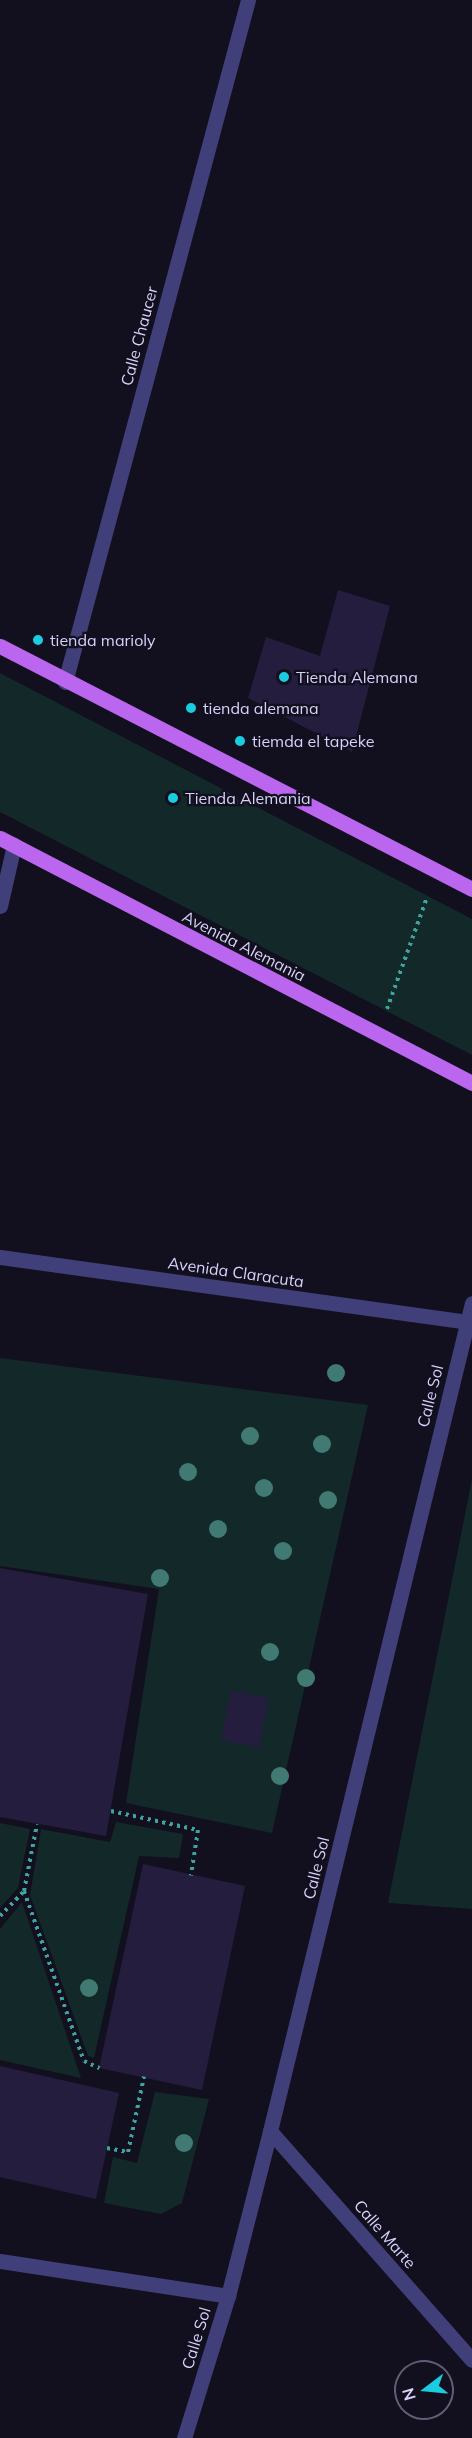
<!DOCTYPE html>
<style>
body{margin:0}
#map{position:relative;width:472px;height:2438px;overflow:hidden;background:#120f1f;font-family:Mulish,sans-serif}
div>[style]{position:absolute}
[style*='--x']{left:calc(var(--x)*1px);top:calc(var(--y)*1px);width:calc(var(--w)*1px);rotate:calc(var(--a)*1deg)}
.green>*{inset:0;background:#132828}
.building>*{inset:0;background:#241d3e}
.path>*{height:4px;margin-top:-2px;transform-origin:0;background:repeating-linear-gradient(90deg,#3ba59e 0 3px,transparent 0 7.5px)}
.minor>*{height:15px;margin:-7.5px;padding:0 7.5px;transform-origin:7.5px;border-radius:7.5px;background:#413f79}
.major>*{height:15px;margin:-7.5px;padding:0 7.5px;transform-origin:7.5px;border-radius:7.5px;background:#ba66ee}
.trees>*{width:18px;height:18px;margin:-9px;border-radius:50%;background:#417a72}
.dots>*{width:16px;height:16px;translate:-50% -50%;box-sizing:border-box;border:3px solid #120f1f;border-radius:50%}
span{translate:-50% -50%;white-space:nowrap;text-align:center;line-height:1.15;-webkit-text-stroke:4.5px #120f1f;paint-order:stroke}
.street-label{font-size:16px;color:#d7d2fa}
.poi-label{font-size:16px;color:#d7d2fa}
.left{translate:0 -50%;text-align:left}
.north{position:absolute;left:394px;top:2360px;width:60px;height:60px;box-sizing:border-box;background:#120f1f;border:2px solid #615d77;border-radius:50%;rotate:254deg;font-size:16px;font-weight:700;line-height:24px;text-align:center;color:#d7d2fa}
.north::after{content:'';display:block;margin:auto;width:21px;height:27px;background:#19ccdf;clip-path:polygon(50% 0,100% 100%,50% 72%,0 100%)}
</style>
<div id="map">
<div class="green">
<i style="clip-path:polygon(0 673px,472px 919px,472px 1055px,0 812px)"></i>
<i style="clip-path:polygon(0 1358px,368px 1405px,272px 1833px,126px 1803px,159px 1589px,0 1566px)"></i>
<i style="clip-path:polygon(472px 1479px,472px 1909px,388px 1903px)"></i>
<i style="clip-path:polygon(116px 1822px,183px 1834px,179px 1858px,139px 1856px,94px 2058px,88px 2056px,30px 1895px,41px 1829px,110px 1842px)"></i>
<i style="clip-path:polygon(0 1823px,30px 1829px,18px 1888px,0 1908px)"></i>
<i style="clip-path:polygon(22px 1902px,81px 2078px,0 2060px,0 1929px)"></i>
<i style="clip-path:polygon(155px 2092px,209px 2099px,182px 2203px,161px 2214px,104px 2203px,113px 2157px,137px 2163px)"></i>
</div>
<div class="building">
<i style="clip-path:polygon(338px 590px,390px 606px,352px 752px,248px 698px,266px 637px,320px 656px)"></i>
<i style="clip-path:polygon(0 1568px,148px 1594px,106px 1836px,0 1817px)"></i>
<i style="clip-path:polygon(231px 1690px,269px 1698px,259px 1748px,221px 1740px)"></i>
<i style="clip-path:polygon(143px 1864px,245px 1886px,202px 2090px,99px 2068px)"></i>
<i style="clip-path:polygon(0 2066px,119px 2093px,96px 2199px,0 2177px)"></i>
</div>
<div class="path">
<i style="--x:387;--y:1009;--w:119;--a:-70.3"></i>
<i style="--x:111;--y:1811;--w:89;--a:12.3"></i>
<i style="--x:198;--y:1830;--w:46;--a:98.8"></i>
<i style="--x:24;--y:1891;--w:180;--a:70.6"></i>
<i style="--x:84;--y:2061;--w:17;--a:25"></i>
<i style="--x:0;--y:1916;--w:35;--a:-46"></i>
<i style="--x:24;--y:1891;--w:68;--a:-79"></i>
<i style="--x:107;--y:2148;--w:21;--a:11"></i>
<i style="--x:128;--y:2152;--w:77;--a:-78"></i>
</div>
<div class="minor">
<i style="--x:65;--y:682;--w:706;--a:-74.98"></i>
<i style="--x:0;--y:906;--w:63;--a:-77.1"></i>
<i style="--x:0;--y:1257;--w:472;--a:7.9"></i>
<i style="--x:270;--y:2131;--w:305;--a:48.6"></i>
<i style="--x:0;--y:2261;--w:231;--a:8.7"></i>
<i style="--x:184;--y:2438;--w:149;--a:-72.8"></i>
<i style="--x:228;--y:2296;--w:170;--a:-75.7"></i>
<i style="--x:270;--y:2131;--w:852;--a:-76.29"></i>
</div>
<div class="major">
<i style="--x:0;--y:646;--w:531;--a:27.24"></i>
<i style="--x:0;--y:838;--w:532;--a:27.43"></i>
</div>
<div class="trees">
<i style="left:336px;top:1373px"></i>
<i style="left:250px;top:1436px"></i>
<i style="left:322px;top:1444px"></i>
<i style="left:188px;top:1472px"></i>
<i style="left:264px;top:1488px"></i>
<i style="left:328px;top:1500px"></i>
<i style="left:218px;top:1529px"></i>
<i style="left:283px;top:1551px"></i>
<i style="left:160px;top:1578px"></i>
<i style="left:270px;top:1652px"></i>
<i style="left:306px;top:1678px"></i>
<i style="left:280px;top:1776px"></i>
<i style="left:89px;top:1988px"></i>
<i style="left:184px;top:2143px"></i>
</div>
<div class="dots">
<i style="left:38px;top:640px;background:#19ccdf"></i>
<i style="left:284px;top:677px;background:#19ccdf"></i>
<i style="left:191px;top:708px;background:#19ccdf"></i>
<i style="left:240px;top:741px;background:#19ccdf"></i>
<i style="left:173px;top:798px;background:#19ccdf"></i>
</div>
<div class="street-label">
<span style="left:139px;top:336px;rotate:-75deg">Calle Chaucer</span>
<span style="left:244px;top:946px;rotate:27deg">Avenida Alemania</span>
<span style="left:236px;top:1272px;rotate:8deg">Avenida Claracuta</span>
<span style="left:430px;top:1396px;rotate:-76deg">Calle Sol</span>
<span style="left:316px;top:1868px;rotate:-76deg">Calle Sol</span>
<span style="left:385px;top:2234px;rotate:49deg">Calle Marte</span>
<span style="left:196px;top:2338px;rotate:-73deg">Calle Sol</span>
</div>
<div class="poi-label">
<span class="left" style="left:50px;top:640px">tienda marioly</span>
<span class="left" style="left:296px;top:677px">Tienda Alemana</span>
<span class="left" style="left:203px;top:708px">tienda alemana</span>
<span class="left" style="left:252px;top:741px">tiemda el tapeke</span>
<span class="left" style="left:185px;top:798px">Tienda Alemania</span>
</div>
<div class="north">N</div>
</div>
